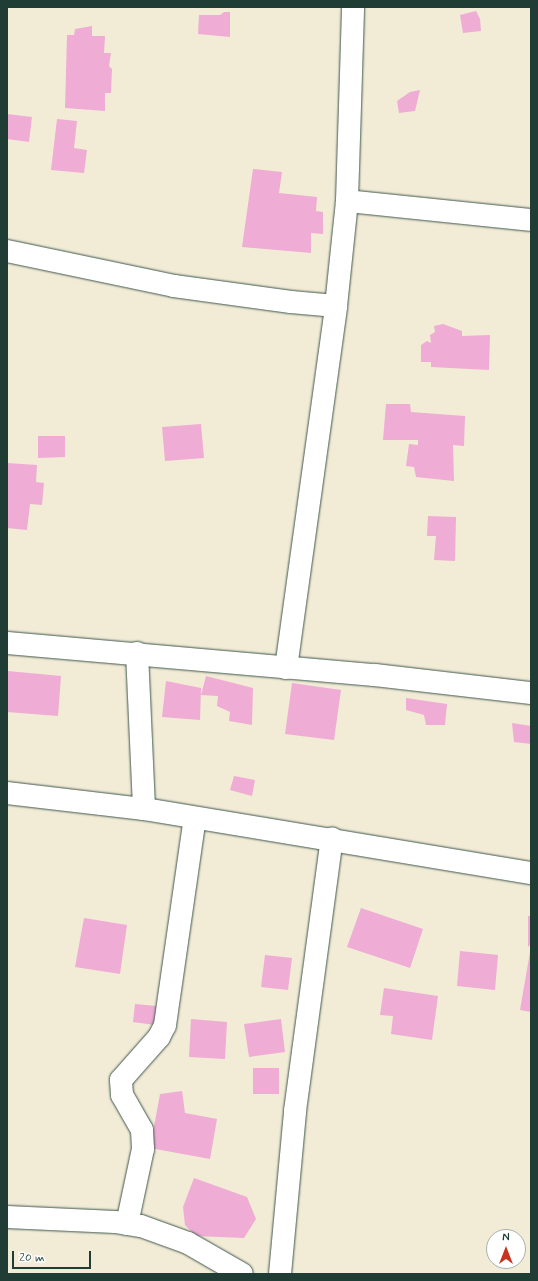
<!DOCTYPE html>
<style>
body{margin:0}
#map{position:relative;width:538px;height:1281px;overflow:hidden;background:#f2ecd7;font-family:Mynerve,sans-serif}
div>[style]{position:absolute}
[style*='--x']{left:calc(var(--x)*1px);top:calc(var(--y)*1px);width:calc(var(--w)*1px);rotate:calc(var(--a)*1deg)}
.building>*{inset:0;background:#efacd4}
.roads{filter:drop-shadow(0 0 1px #3f574c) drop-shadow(0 0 1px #3f574c)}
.minor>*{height:22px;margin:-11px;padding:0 11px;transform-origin:11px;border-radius:11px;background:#fff}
span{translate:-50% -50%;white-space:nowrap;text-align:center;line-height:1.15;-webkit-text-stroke:3px #fff;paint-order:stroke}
.frame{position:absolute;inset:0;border:8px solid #1f3d34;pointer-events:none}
.north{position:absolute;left:486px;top:1229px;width:40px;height:40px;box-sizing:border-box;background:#fff;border:1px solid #a5b1ae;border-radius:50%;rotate:0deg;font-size:11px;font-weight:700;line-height:16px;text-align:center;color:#1f3d34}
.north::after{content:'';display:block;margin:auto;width:14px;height:18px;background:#c8321e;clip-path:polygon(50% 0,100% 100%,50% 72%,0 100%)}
.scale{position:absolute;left:12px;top:1251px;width:79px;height:18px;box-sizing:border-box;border:2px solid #1f3d34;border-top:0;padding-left:5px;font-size:12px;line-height:14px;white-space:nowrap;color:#1f3d34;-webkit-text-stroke:3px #fff;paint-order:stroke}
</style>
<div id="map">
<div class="building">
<i style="clip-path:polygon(476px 11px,480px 19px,481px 31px,463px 33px,460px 15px)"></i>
<i style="clip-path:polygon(224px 12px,230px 12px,230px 37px,198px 34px,199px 15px,220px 15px)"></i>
<i style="clip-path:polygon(92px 26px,92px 36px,105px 36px,104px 53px,111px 53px,109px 66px,112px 69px,111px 93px,105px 93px,105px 111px,65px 108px,67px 35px,74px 35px,75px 29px)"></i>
<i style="clip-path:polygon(420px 90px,415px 111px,399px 113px,397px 101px,410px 92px)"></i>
<i style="clip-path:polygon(7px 114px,32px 117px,29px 142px,7px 139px)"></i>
<i style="clip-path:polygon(57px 119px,77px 121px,74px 148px,87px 150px,84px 173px,51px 170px)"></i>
<i style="clip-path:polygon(253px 169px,282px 172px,279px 193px,317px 197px,316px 211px,323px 212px,323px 234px,311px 233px,311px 253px,242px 247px)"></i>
<i style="clip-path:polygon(443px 324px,462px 331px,462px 336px,490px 335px,489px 370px,431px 367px,431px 362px,421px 362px,421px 345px,427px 341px,431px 343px,430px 335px,435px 332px,434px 326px)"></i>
<i style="clip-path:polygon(386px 404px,410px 404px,411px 412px,465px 416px,464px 446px,453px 445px,454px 481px,416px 477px,414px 467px,406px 466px,409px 444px,418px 445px,418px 440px,383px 440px)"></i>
<i style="clip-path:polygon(201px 424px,204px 458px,165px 461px,162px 427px)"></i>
<i style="clip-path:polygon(38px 436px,65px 436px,65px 457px,38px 458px)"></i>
<i style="clip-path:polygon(7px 463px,37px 465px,36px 482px,44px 483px,42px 505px,30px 504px,27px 530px,7px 528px)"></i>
<i style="clip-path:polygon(428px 516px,456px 517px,455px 561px,434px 560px,436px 536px,427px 536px)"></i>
<i style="clip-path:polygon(8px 671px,61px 676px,58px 716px,7px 712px)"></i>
<i style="clip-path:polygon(206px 676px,253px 688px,252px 725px,229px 721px,230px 712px,217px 706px,218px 696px,201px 695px)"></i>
<i style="clip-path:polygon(166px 681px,201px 688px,200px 720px,162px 717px)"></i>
<i style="clip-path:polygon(292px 683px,341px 690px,334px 740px,285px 734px)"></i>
<i style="clip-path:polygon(406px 698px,447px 704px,445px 725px,426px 725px,424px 715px,406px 710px)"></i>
<i style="clip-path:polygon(512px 723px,531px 726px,531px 744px,514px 742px)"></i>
<i style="clip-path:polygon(234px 776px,255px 780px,252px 796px,230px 790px)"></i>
<i style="clip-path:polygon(361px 908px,423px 929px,410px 968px,347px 947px)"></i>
<i style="clip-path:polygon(528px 916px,531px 916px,531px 944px,528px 947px)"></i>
<i style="clip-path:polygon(84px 918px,127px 925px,120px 974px,75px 967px)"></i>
<i style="clip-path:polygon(460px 951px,498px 955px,495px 990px,457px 986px)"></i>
<i style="clip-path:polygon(530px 952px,531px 952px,531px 1012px,520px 1010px)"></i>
<i style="clip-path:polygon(265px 955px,292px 958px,288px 990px,261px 987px)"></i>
<i style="clip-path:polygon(384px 988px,438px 996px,432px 1040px,391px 1034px,393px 1016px,380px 1015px)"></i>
<i style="clip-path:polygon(135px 1004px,157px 1006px,155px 1025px,133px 1022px)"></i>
<i style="clip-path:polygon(191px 1019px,227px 1022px,225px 1059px,189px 1057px)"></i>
<i style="clip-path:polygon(281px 1019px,285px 1052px,249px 1057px,244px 1024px)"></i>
<i style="clip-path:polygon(253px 1068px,279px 1068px,279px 1094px,253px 1094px)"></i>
<i style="clip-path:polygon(182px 1091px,185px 1113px,217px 1119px,210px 1159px,150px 1148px,160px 1094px)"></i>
<i style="clip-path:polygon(194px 1178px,247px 1197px,256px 1219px,244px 1238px,196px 1236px,185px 1225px,183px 1207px)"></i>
</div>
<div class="roads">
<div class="minor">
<i style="--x:347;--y:201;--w:185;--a:5.9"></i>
<i style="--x:7;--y:251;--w:171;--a:11.8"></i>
<i style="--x:174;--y:286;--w:118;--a:7.8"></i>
<i style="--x:291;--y:302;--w:45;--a:5.1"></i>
<i style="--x:7;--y:643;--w:369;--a:5"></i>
<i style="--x:375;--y:675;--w:157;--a:6.6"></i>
<i style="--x:137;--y:653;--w:156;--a:87.4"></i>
<i style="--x:286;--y:668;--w:365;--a:-82.1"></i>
<i style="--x:336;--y:306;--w:106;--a:-84"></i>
<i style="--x:347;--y:201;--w:194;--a:-88.2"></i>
<i style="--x:7;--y:793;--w:138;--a:6.7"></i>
<i style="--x:144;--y:809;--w:392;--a:9.4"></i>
<i style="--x:7;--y:1217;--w:108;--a:2.7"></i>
<i style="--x:115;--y:1222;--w:26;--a:9"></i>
<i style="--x:141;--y:1226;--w:50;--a:19.9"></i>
<i style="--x:188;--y:1243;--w:62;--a:29.9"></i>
<i style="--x:127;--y:1224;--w:77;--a:-78"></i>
<i style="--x:143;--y:1149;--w:19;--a:-93"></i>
<i style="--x:142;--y:1130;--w:40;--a:-119.7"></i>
<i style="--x:122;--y:1095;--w:15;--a:-94"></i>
<i style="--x:121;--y:1080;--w:57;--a:-48.5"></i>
<i style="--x:159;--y:1037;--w:13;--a:-63"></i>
<i style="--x:165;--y:1025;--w:209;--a:-81.8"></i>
<i style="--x:280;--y:1274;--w:164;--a:-84.7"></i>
<i style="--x:295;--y:1111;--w:275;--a:-82.3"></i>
</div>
</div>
<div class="frame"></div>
<div class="north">N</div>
<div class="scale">20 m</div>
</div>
